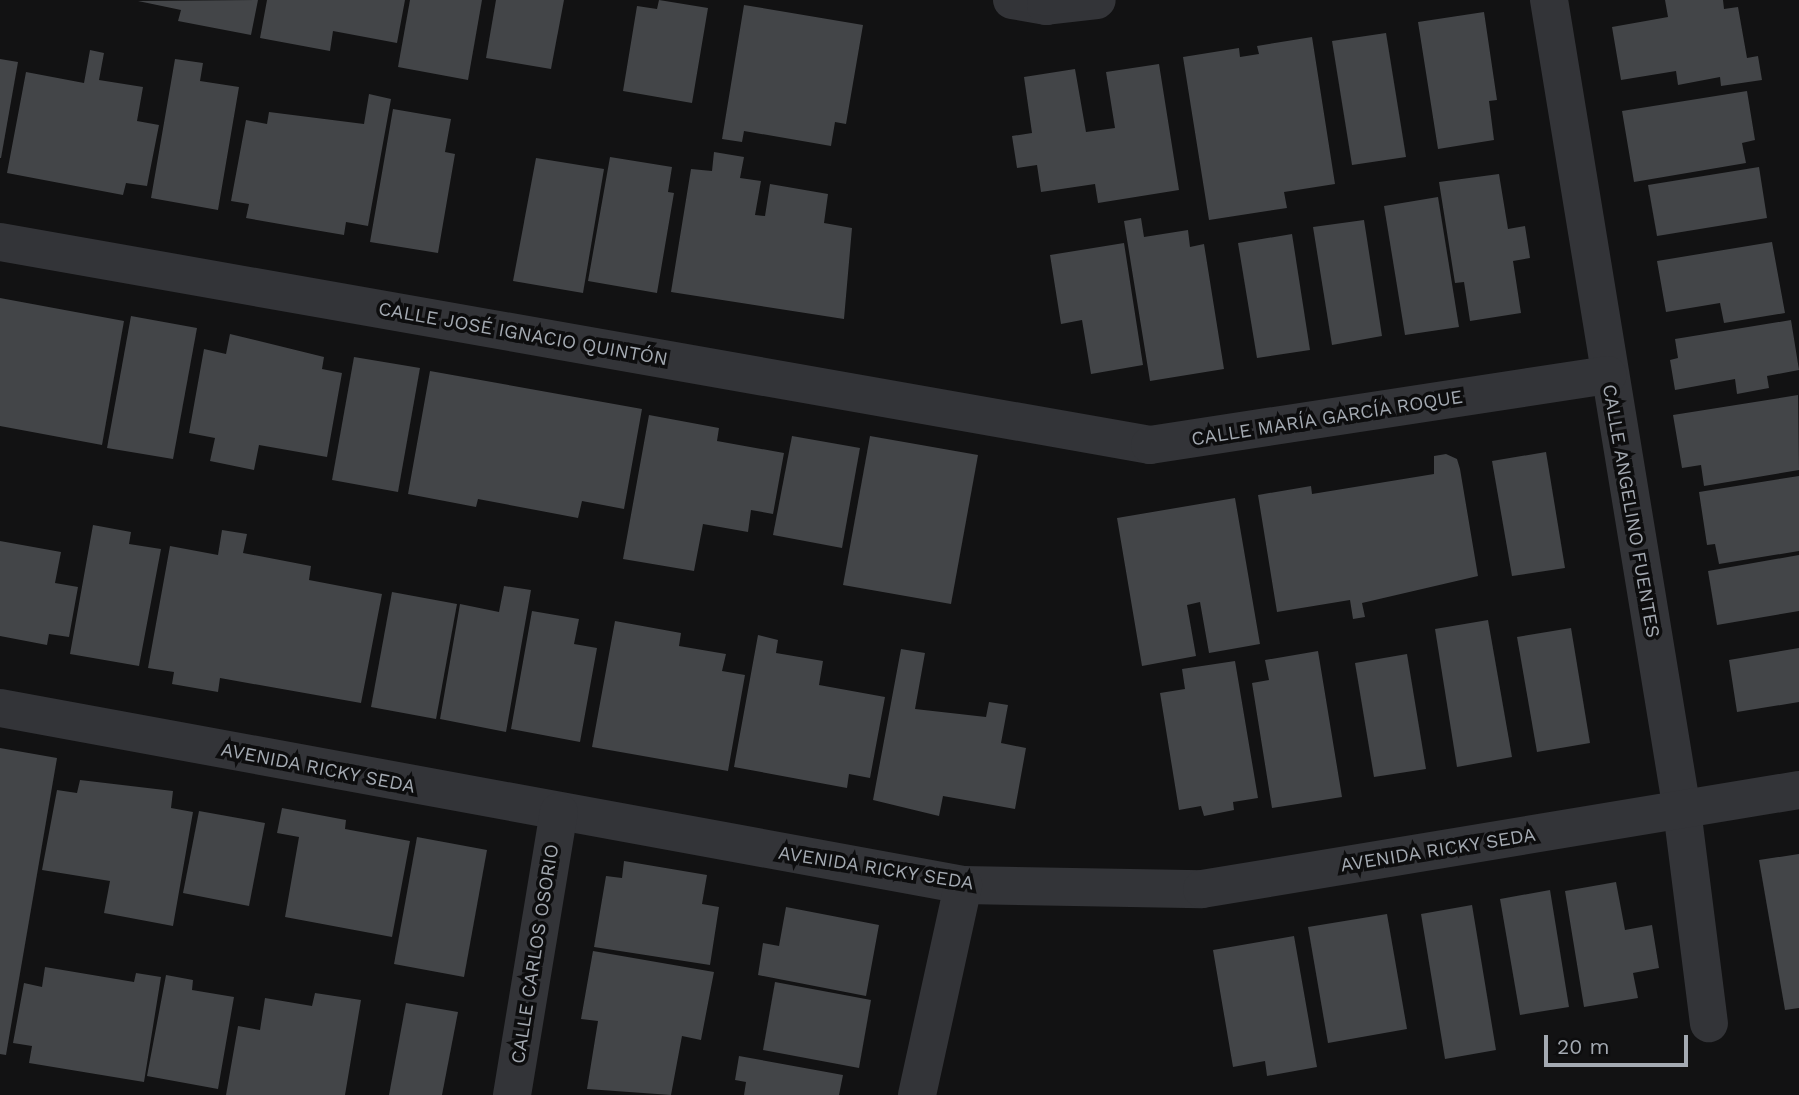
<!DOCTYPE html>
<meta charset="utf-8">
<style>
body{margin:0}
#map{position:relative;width:1799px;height:1095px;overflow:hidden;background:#121213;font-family:"Work Sans",sans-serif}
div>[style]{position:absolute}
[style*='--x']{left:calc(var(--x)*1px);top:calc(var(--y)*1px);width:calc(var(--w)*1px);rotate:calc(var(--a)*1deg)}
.building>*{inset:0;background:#434548}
.minor>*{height:38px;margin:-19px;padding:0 19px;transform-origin:19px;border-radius:19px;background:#333438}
span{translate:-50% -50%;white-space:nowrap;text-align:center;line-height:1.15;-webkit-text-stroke:7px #0d0d0e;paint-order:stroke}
.street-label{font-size:19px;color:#a4aab2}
.scale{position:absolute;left:1544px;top:1035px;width:144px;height:32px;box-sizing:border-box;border:4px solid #a4aab2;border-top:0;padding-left:9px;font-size:21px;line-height:24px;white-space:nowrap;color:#a4aab2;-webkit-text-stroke:5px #0d0d0e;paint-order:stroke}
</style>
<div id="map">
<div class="building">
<i style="clip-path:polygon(258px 0,251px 35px,178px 21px,181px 10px,138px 1px)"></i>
<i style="clip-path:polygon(267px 0,405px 0,397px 43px,333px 31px,330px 51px,260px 38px)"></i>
<i style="clip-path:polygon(410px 0,482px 0,468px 80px,398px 67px)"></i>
<i style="clip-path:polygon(496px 0,564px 0,551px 69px,486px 58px)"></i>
<i style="clip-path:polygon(659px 0,708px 8px,692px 103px,623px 91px,637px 6px,657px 9px)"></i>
<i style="clip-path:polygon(1665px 0,1723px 0,1724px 9px,1738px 7px,1747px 58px,1758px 56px,1762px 80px,1721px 86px,1720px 77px,1678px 85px,1676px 71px,1621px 80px,1612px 27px,1668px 17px)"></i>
<i style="clip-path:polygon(744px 5px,863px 25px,846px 124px,835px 122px,831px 146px,744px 131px,742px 142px,722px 139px)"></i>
<i style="clip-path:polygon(1484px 12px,1497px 100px,1489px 101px,1494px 140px,1438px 149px,1418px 22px)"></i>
<i style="clip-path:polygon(1386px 33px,1406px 157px,1352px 165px,1332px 41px)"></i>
<i style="clip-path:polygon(1312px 37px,1335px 184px,1284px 192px,1287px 208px,1209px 220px,1183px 57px,1239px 48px,1240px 57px,1259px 54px,1257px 46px)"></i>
<i style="clip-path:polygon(90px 50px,104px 53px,99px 80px,143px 87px,137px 121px,159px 125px,147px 186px,126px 183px,123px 195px,7px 173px,26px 72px,84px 83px)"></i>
<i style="clip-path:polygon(0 59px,18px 62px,1px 158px,0 158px)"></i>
<i style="clip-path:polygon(175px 59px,203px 63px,200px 81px,239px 87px,218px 210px,151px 198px)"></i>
<i style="clip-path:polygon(1159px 64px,1179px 190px,1098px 203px,1095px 184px,1041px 192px,1037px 165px,1017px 168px,1012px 136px,1032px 133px,1024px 77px,1075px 69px,1086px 132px,1115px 128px,1106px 72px)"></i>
<i style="clip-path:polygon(1747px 91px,1755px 140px,1742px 143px,1746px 163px,1634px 182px,1622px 111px)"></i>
<i style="clip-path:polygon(369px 94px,391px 99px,368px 226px,346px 222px,344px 235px,297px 227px,246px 218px,249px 204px,231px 201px,246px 120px,267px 124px,269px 112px,364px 124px)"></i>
<i style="clip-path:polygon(393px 109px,451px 119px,445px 152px,455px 154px,438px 253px,370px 242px)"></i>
<i style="clip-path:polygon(714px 152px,744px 157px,740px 178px,761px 181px,755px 215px,765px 216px,770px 184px,828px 194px,824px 223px,852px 228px,844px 319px,671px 292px,691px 169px,712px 171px)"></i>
<i style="clip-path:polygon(610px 157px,672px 167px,668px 192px,674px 193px,657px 293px,588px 281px)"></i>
<i style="clip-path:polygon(536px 158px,604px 169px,583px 293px,513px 281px)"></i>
<i style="clip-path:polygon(1759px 167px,1767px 218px,1657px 236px,1648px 185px)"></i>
<i style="clip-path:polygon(1499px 174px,1508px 229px,1525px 226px,1530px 258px,1513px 261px,1521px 313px,1470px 321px,1464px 282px,1455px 283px,1439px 182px)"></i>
<i style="clip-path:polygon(1438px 197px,1459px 327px,1405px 335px,1384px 206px)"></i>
<i style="clip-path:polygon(1141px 218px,1144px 237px,1188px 230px,1190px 247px,1204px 244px,1224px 369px,1150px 381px,1124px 221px)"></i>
<i style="clip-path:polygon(1364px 220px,1382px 336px,1332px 345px,1313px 227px)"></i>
<i style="clip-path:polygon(1292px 234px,1310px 350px,1257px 358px,1238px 243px)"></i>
<i style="clip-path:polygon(1772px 242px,1785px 313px,1724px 323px,1720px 303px,1666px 312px,1657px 261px)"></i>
<i style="clip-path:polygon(1124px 243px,1143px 365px,1091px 374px,1082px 320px,1061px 324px,1050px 255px)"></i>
<i style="clip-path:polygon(0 298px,124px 321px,102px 445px,0 426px)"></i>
<i style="clip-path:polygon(131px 316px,197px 328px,173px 459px,107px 448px)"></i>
<i style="clip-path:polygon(1791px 320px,1799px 370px,1767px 376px,1769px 388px,1737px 394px,1735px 379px,1675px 390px,1670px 360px,1678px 358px,1675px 339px)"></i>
<i style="clip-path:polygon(230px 334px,324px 357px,322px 369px,342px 373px,327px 457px,259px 445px,254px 470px,210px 461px,215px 438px,189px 433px,204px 349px,226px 354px)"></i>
<i style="clip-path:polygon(354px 357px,420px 368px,398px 492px,332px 480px)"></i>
<i style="clip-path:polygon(430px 371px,642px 409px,624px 509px,582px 501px,578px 518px,478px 499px,476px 507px,408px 494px)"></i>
<i style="clip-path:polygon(1798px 395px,1799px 470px,1704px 486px,1701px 465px,1682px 468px,1673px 415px)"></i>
<i style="clip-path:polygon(649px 415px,719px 428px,717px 441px,784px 453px,773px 514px,751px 510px,748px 532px,703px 524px,694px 571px,623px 559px)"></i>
<i style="clip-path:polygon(792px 436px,860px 448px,842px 548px,773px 535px)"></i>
<i style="clip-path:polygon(870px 436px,978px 455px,951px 604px,843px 585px)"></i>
<i style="clip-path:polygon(1546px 452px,1565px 568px,1512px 576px,1492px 461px)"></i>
<i style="clip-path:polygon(1446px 454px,1457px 459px,1460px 469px,1478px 576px,1362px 603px,1365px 617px,1353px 619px,1350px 600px,1277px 612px,1258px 495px,1311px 486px,1312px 494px,1434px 474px,1434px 456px)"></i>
<i style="clip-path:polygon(1799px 476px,1799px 551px,1719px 564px,1715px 544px,1707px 545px,1699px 492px)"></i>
<i style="clip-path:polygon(1235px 498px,1260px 644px,1209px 653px,1200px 602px,1187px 605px,1196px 656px,1142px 666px,1117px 518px)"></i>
<i style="clip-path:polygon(93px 525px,131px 532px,129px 544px,161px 549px,139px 666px,70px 654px)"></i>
<i style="clip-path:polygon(222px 530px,247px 534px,243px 553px,311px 566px,309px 580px,382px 594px,361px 703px,220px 678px,218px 692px,172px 684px,174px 672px,148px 668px,170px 546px,218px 555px)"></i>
<i style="clip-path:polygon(0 541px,61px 552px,55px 583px,78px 587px,69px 637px,49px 634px,47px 645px,0 636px)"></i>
<i style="clip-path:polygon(1799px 555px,1799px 611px,1717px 625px,1708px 571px)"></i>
<i style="clip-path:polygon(504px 586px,531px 590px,506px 732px,440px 719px,460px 604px,499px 612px)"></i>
<i style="clip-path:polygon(392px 592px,457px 604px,436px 719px,371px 707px)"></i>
<i style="clip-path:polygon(532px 611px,579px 619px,574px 644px,597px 648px,580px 742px,511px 729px)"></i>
<i style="clip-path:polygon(1488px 620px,1512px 757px,1457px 767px,1435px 629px)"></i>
<i style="clip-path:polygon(615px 621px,681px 633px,679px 646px,726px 654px,722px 671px,745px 675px,728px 771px,592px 747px)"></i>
<i style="clip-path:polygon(1571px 628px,1590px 743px,1537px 752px,1517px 637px)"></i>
<i style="clip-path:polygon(758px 635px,778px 640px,776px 653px,823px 661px,819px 685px,885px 697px,870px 778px,849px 774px,847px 788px,734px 767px)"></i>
<i style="clip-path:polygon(1799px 648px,1799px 702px,1737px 712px,1729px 660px)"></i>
<i style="clip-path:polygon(901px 649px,925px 653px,915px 709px,986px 717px,989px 702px,1008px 705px,1001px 743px,1026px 748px,1015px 809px,943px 796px,939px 816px,873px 800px)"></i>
<i style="clip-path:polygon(1318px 651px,1342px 797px,1272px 808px,1252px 683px,1269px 680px,1265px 660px)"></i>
<i style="clip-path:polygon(1407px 654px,1426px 769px,1374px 777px,1355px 663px)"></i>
<i style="clip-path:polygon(1235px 661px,1258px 798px,1233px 802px,1234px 810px,1204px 816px,1201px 806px,1179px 810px,1160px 693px,1185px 689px,1182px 669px)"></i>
<i style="clip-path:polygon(0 748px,57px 758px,6px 1055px,0 1054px)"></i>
<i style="clip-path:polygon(80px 780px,173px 791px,171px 808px,193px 812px,173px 926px,104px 913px,110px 881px,42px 870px,57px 790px,77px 793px)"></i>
<i style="clip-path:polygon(282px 808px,346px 820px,345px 829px,410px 841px,392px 937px,285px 917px,299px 837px,277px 833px)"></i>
<i style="clip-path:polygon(199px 811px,265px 823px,249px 906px,183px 893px)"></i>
<i style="clip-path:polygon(417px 837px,487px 850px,464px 977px,394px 964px)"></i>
<i style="clip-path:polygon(1799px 854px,1799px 1008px,1785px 1010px,1759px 860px)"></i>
<i style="clip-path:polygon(624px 861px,707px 875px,702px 904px,719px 907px,710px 965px,594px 947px,606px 876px,622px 878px)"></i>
<i style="clip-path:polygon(1616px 882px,1625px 930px,1652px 925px,1659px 968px,1633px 973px,1638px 998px,1584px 1007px,1565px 891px)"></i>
<i style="clip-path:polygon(1550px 890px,1569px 1007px,1520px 1015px,1500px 899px)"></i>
<i style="clip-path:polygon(1472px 905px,1496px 1050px,1445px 1059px,1421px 914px)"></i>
<i style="clip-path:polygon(786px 907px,879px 925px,866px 996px,758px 975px,763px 943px,779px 946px)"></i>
<i style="clip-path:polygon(1387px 914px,1407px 1029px,1328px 1043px,1308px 927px)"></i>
<i style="clip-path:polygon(1294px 936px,1317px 1067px,1267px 1076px,1265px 1061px,1233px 1067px,1213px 950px)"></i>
<i style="clip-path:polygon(593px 951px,714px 972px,701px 1040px,682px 1036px,671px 1095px,587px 1089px,598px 1021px,581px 1019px)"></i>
<i style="clip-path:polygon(45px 967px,134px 982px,136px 973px,161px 977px,144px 1082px,29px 1063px,32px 1046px,13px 1043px,24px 983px,42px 987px)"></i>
<i style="clip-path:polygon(166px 975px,193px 980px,192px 990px,234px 997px,218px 1089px,147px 1076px)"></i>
<i style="clip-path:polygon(775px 982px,871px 1000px,859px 1068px,763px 1050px)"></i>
<i style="clip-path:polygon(315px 993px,361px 1000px,345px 1095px,226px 1095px,238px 1026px,260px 1030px,265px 998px,312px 1006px)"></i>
<i style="clip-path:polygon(406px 1003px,458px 1012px,442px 1095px,389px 1095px)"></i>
<i style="clip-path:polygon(739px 1056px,843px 1075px,839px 1095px,744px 1095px,746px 1082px,735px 1080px)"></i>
</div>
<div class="minor">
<i style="--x:1012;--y:0;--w:35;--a:10"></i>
<i style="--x:1046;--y:6;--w:51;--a:-6.7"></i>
<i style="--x:1549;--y:0;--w:821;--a:80.68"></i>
<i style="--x:1682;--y:810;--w:215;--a:82.8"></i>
<i style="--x:0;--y:242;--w:1168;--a:10.01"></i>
<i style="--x:1150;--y:445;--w:463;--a:-8.7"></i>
<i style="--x:0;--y:708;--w:979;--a:10.41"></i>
<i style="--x:963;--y:885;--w:239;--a:1"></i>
<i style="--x:1202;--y:889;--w:605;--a:-9.42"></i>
<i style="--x:512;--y:1095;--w:287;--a:-80.6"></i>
<i style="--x:917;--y:1095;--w:215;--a:-77.6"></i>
</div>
<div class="street-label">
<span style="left:523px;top:334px;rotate:10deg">CALLE JOSÉ IGNACIO QUINTÓN</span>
<span style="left:1327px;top:418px;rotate:-9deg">CALLE MARÍA GARCÍA ROQUE</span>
<span style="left:1631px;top:511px;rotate:80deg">CALLE ANGELINO FUENTES</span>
<span style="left:318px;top:768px;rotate:11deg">AVENIDA RICKY SEDA</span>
<span style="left:1438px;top:850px;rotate:-9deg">AVENIDA RICKY SEDA</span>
<span style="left:876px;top:868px;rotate:9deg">AVENIDA RICKY SEDA</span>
<span style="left:535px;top:954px;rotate:-81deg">CALLE CARLOS OSORIO</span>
</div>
<div class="scale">20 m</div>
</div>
